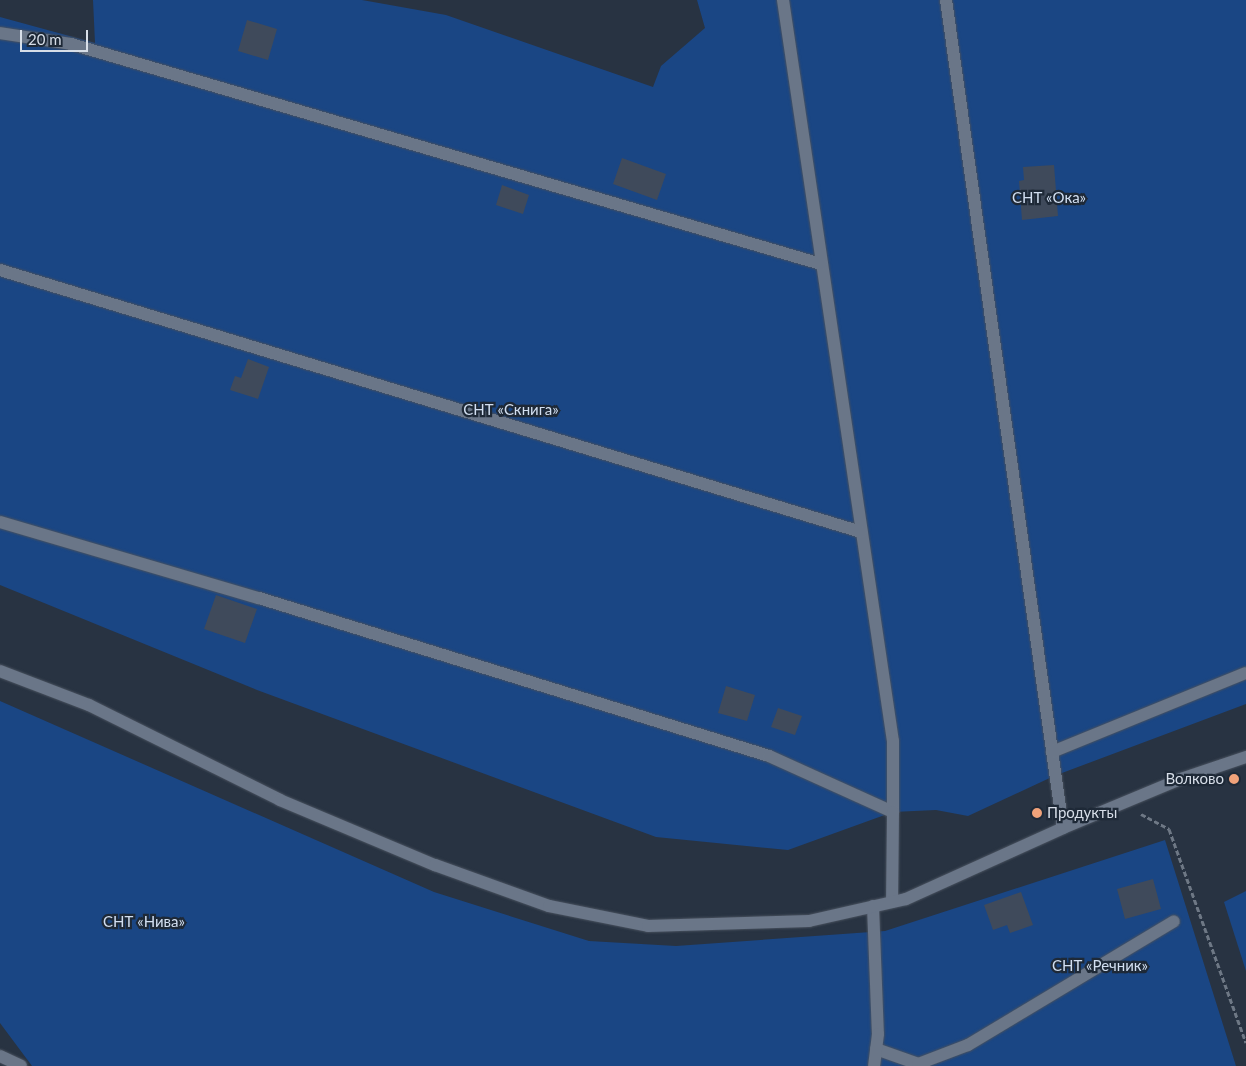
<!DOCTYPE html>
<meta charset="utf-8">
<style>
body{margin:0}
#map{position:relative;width:1246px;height:1066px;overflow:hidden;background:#283342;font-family:Lato,sans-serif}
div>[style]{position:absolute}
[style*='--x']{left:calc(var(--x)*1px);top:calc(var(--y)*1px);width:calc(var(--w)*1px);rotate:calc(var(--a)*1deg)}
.green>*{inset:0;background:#1a4684}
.building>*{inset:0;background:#3f4a5b}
.path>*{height:3px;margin-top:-1.5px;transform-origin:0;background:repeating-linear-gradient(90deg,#6e7885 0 5px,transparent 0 7.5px)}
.roads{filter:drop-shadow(0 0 1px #48515e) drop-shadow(0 0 1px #48515e)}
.lane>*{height:12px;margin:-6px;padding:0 6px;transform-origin:6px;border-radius:6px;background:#6a7688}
.street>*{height:12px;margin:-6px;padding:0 6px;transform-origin:6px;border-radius:6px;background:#6a7688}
.secondary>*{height:12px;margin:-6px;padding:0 6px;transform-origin:6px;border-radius:6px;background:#6a7688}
.dots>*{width:14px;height:14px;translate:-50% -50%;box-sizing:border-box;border:2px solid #1e2937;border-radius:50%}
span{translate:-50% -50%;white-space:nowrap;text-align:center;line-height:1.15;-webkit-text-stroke:4.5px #1e2937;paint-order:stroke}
.park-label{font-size:15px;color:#d2dff1}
.poi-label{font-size:15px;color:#d7dee8}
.right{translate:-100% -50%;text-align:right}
.left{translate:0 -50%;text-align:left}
.scale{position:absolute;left:20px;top:30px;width:68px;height:22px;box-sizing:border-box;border:2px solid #d7dee8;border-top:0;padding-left:6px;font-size:15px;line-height:18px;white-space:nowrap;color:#d7dee8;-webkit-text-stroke:4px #1e2937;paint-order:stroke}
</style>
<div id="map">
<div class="green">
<i style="clip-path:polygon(93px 0,362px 0,446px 15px,653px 87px,661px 66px,705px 28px,697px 0,1246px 0,1246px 704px,1054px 776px,968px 816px,936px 810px,893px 812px,788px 850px,656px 837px,257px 690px,0 585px,0 17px,95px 43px)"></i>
<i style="clip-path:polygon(0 701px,434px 892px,589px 941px,676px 946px,885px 931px,1165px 840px,1236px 1066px,32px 1066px,0 1023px)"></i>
<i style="clip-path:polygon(1246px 891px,1246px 971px,1224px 902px)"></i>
</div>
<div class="building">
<i style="clip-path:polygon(247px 20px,277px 29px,268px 60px,238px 51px)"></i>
<i style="clip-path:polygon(622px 158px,666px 174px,657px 200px,613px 184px)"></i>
<i style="clip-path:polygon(1054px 165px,1058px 216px,1022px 220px,1019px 181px,1024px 180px,1023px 167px)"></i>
<i style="clip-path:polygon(502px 185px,529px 195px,523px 214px,496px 205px)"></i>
<i style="clip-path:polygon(248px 359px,269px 367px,258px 399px,230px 390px,235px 376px,241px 378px)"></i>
<i style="clip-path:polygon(216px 595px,257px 609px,245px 643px,204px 629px)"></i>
<i style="clip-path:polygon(726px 686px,755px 695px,747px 721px,718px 713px)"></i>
<i style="clip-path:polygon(778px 708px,802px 716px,795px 735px,771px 727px)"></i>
<i style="clip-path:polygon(1153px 879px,1161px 909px,1125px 919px,1117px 889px)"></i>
<i style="clip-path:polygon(1021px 892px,1033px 925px,1010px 933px,1007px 925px,993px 930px,984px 905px)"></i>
</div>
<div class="path">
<i style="--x:1141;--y:814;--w:32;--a:28"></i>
<i style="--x:1169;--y:829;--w:227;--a:70.2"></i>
</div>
<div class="roads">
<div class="lane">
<i style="--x:876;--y:1049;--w:51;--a:19.5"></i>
<i style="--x:918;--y:1064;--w:53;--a:-20.8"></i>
<i style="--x:968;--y:1045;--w:240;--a:-31"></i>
</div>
<div class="street">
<i style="--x:783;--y:0;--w:749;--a:81.56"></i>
<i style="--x:893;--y:741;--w:71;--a:90"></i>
<i style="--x:946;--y:0;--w:836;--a:81.96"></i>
<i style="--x:0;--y:33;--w:72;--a:8.8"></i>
<i style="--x:71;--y:44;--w:782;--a:16.35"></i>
<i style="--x:0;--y:270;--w:900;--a:16.92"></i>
<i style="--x:0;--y:522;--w:270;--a:16.4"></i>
<i style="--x:259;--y:598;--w:534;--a:17.21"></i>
<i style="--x:769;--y:756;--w:136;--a:24.3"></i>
<i style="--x:893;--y:812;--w:90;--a:90.6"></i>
<i style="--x:1052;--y:752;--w:209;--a:-22.2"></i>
<i style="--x:873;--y:906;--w:128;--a:87.8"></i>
<i style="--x:878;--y:1034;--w:32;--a:97"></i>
<i style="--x:0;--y:1056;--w:23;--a:25"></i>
</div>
<div class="secondary">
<i style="--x:0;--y:671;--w:95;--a:20.9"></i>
<i style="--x:89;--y:705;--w:213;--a:26.4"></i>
<i style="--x:280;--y:800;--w:168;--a:22.8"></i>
<i style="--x:435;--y:865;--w:121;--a:19.8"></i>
<i style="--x:549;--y:906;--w:101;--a:11.4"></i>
<i style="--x:648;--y:926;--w:161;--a:-1.8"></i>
<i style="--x:809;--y:921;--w:99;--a:-12.8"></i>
<i style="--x:906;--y:899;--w:172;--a:-24.3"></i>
<i style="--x:1063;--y:828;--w:128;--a:-22.6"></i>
<i style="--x:1181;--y:779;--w:69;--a:-18.7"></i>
</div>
</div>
<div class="dots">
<i style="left:1234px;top:779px;background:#f0a27a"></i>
<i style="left:1037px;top:813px;background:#f0a27a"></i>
</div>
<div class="park-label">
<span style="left:1049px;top:198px">СНТ «Ока»</span>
<span style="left:511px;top:410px">СНТ «Скнига»</span>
<span style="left:144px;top:922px">СНТ «Нива»</span>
<span style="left:1100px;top:966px">СНТ «Речник»</span>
</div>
<div class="poi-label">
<span class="right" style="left:1224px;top:779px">Волково</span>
<span class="left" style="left:1047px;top:813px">Продукты</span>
</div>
<div class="scale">20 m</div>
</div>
